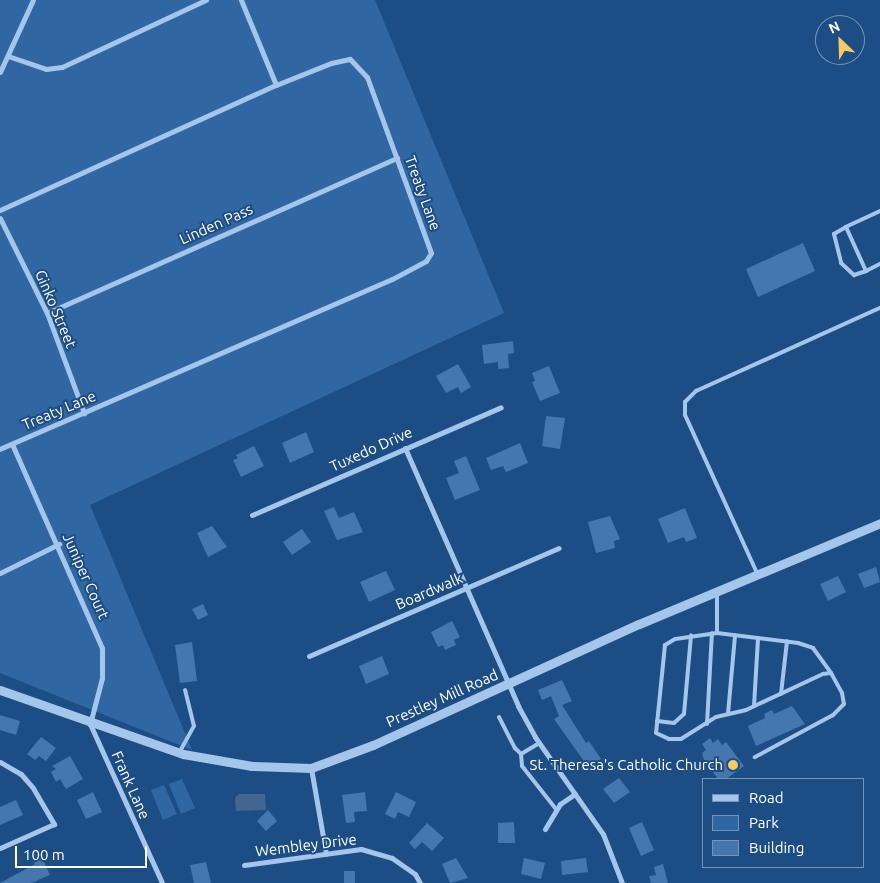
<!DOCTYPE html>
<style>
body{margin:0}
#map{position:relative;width:880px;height:883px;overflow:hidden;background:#1d4d85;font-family:Ubuntu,sans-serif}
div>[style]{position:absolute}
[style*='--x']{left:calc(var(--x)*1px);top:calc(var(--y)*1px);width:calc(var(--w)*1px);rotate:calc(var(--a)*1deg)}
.green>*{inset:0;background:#3067a3}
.water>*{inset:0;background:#42668f}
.building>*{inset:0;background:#4577ae}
.service>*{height:4px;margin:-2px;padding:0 2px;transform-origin:2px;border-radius:2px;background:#a4c6eb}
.minor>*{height:5px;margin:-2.5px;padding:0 2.5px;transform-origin:2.5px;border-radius:2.5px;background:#a4c6eb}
.tertiary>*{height:9px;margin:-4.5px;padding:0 4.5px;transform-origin:4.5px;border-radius:4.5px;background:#a4c6eb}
.dots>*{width:14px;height:14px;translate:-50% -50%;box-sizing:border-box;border:2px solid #1d4d85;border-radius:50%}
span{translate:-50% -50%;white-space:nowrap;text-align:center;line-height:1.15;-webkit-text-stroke:4px #1d4d85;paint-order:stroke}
.street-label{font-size:15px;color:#fff}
.poi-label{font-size:15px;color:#fff}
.right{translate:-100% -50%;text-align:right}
.legend{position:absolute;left:702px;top:778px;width:162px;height:90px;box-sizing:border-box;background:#1d4d85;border:1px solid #7794b6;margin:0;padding:6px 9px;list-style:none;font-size:15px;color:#fff}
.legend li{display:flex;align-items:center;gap:10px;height:25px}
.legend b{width:25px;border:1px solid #7794b6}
.north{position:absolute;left:815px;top:15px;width:50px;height:50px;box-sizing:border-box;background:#1d4d85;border:1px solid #7794b6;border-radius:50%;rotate:336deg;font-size:14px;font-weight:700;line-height:20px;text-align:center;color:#fff}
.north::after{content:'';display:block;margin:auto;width:18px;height:22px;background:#faca62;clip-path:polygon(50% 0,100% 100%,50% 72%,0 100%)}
.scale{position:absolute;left:15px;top:846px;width:132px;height:22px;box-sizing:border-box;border:2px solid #fff;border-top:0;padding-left:6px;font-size:15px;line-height:18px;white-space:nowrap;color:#fff;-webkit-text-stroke:4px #1d4d85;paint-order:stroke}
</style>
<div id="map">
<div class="green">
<i style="clip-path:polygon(0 0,375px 0,504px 313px,90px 505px,192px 750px,0 673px)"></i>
<i style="clip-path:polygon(182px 779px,195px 808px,181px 814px,169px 784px)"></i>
<i style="clip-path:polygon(164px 785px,177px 814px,163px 820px,151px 790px)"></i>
</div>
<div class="water">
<i style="clip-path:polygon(239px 794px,265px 794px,266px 810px,236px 811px,235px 798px)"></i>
</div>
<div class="building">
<i style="clip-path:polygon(803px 243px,815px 271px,758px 297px,746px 269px)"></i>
<i style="clip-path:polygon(513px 341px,514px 353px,508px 354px,509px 368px,498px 369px,498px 362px,484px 364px,482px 345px)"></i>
<i style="clip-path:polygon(458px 364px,471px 387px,461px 393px,458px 387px,446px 393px,436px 376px)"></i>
<i style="clip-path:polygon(549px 366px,560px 393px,540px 401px,532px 382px,535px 381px,532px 373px)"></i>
<i style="clip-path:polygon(546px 416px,565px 418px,560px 449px,542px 446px)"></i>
<i style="clip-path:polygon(306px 432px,314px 452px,290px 463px,282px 443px)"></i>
<i style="clip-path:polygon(520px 443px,528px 463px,506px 472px,503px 466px,491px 470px,486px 458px)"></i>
<i style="clip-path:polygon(254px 446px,264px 466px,241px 477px,233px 460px,238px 458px,236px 455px)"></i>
<i style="clip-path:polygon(466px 456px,480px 490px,455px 500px,446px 478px,459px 473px,454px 461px)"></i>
<i style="clip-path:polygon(334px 507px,339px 518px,354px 512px,363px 532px,337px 540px,324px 511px)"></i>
<i style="clip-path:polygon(685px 508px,697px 538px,686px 542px,684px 537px,668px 543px,658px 519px)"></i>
<i style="clip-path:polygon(610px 516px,620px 539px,614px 541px,615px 548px,596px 553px,588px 522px)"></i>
<i style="clip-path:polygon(212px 526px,227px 547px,208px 557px,197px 533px)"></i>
<i style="clip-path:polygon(302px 529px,311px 542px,292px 555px,283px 542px)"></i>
<i style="clip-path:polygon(876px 567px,880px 582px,864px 588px,858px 574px)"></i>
<i style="clip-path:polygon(386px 571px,395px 590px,369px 602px,360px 582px)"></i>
<i style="clip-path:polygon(838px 576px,846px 592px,828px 601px,820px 584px)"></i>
<i style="clip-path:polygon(203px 604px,208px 615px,198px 620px,192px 609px)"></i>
<i style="clip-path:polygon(452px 621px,460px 637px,454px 640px,456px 645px,445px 650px,443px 645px,438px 647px,431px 632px)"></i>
<i style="clip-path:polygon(192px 642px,197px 681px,180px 683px,175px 645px)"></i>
<i style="clip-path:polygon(382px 656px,389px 674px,366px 684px,359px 666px)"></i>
<i style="clip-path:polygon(562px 680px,572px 701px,562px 705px,586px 743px,589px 741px,601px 759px,588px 767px,554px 719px,559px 716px,551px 696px,542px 700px,538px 690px)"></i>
<i style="clip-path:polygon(792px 706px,805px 724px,756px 746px,748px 726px,765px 718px,764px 714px,772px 710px,774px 714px)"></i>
<i style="clip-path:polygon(0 715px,20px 721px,16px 735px,0 730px)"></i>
<i style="clip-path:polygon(41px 737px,56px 748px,46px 761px,39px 756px,35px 760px,27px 754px)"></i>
<i style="clip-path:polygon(710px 738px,713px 743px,718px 739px,722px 745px,726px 742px,744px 766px,726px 779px,718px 779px,704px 760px,702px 753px,706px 750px,702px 744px)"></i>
<i style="clip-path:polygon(70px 756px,83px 779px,66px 789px,60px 779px,56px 782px,51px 772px,56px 769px,52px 766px)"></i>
<i style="clip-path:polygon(619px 778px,630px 792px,614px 803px,603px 789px)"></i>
<i style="clip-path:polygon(93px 792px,102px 812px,86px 819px,77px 800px)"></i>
<i style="clip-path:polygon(365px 792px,367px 811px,354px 812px,355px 822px,346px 823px,342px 795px)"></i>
<i style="clip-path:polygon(396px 792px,416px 802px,409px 817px,398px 812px,395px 819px,385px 814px)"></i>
<i style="clip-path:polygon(16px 800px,23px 815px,0 825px,0 807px)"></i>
<i style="clip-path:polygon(268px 810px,277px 821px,266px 831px,257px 821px)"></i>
<i style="clip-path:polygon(514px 822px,515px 843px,498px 843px,498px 823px)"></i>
<i style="clip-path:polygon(642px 822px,654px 850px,641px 856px,629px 828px)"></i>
<i style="clip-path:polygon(427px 823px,444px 838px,432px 851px,422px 842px,415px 849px,409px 843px)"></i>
<i style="clip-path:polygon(40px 853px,50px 875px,31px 883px,0 883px,35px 864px,31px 857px)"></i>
<i style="clip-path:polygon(456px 858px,468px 878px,450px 883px,442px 864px)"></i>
<i style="clip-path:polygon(524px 858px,545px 863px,541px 879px,521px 874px)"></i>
<i style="clip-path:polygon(586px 858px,588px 872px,562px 875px,561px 861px)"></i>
<i style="clip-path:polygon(206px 862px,211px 883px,194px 883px,190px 865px)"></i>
<i style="clip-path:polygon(663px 864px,668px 883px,651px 883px,649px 876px,656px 875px,654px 867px)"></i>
<i style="clip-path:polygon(344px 871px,355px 871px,355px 883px,344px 883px)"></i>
</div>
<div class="service">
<i style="--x:880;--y:211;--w:38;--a:155"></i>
<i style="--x:846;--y:227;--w:48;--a:65.6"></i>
<i style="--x:866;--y:271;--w:16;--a:-27"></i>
<i style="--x:846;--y:227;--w:14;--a:150"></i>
<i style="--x:834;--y:234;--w:30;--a:76"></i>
<i style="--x:841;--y:263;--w:18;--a:43"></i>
<i style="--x:854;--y:275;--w:13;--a:-18"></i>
<i style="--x:757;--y:573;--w:174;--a:-114.5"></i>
<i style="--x:685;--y:415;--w:13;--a:-90"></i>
<i style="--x:685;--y:402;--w:16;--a:-45"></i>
<i style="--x:696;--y:391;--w:202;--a:-24.3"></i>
<i style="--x:717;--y:592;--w:41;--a:90"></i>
<i style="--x:717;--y:633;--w:42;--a:171.9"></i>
<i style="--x:675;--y:639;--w:12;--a:149"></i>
<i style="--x:665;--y:645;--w:88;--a:95.8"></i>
<i style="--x:656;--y:733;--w:14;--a:25"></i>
<i style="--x:669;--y:739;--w:12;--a:0"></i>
<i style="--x:681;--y:739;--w:41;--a:-32.2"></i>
<i style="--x:716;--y:717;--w:31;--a:-13"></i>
<i style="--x:746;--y:710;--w:85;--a:-25.1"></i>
<i style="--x:823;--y:674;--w:8;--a:-7"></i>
<i style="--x:831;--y:673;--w:23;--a:61"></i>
<i style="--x:842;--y:693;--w:11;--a:80"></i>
<i style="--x:844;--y:704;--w:16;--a:135"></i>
<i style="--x:833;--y:715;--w:89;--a:151.7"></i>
<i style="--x:717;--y:633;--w:82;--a:7"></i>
<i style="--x:798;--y:643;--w:16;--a:18"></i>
<i style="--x:813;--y:648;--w:31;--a:54"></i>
<i style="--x:781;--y:694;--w:53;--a:-83.5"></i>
<i style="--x:754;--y:706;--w:68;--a:-86.6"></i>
<i style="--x:728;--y:714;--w:79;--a:-84.9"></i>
<i style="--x:499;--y:717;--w:35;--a:63"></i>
<i style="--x:515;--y:748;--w:8;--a:45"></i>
<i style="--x:521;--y:754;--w:21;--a:-31"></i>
<i style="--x:657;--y:721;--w:17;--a:7"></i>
<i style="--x:674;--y:723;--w:13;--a:-42"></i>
<i style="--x:684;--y:714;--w:79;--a:-84.9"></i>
<i style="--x:707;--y:724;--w:91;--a:-86.9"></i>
<i style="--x:179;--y:753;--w:31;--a:-61"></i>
<i style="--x:194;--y:726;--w:37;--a:-104"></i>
<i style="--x:521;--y:754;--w:12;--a:85"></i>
<i style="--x:522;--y:766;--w:55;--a:51.7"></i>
</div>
<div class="minor">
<i style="--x:241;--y:0;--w:92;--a:67.6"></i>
<i style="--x:8;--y:56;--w:40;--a:18.9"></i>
<i style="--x:46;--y:69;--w:16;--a:-7"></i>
<i style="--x:62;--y:67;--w:159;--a:-25"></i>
<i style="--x:0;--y:72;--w:79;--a:-65.4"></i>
<i style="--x:0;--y:210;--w:303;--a:-24.4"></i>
<i style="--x:276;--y:85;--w:59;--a:-21.8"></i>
<i style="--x:331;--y:63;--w:19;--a:-12"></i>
<i style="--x:350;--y:59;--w:25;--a:47"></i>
<i style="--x:367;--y:77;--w:187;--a:70"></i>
<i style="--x:431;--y:253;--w:9;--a:122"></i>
<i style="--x:426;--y:261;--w:38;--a:152"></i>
<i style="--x:392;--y:279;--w:427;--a:156.6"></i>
<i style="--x:0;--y:218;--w:106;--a:63.7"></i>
<i style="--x:47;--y:313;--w:107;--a:69.7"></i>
<i style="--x:47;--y:313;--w:383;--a:-23.9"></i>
<i style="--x:12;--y:444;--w:223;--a:66.2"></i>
<i style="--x:102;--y:648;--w:30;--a:90"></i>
<i style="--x:102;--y:678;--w:48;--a:104.6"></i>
<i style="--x:90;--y:724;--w:175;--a:65.6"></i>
<i style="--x:405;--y:448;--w:282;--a:66.3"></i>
<i style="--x:518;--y:706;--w:35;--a:61"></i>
<i style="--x:535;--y:737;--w:118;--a:55"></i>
<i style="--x:603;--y:834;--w:53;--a:68.8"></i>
<i style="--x:252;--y:515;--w:271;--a:-23.4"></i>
<i style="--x:0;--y:573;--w:66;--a:-26.2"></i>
<i style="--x:309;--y:656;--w:272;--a:-23.4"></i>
<i style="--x:0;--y:762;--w:24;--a:30"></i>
<i style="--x:21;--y:774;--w:18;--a:49"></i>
<i style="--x:33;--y:788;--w:42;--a:59.7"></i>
<i style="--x:54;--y:824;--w:59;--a:156"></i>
<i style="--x:311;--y:768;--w:87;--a:80.1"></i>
<i style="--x:545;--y:829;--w:29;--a:-59"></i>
<i style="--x:560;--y:804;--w:18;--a:-34"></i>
<i style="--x:244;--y:865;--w:118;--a:-7.8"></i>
<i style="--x:361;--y:849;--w:32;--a:16"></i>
<i style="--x:392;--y:858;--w:28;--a:35"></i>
<i style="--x:415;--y:874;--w:10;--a:61"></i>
</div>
<div class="tertiary">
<i style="--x:0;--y:690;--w:194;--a:19.3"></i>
<i style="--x:183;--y:754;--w:70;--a:9.9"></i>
<i style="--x:252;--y:766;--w:59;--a:1.9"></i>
<i style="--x:311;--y:768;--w:66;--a:-20.4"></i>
<i style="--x:373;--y:745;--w:292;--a:-24.5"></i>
<i style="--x:639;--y:624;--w:261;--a:-22.7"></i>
</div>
<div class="dots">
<i style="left:733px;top:765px;background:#faca62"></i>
</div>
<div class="street-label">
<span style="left:423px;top:193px;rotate:70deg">Treaty Lane</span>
<span style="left:216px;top:224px;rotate:-24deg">Linden Pass</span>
<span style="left:56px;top:309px;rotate:67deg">Ginko Street</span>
<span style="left:59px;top:410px;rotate:-23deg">Treaty Lane</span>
<span style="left:371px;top:449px;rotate:-24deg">Tuxedo Drive</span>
<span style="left:86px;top:576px;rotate:66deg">Juniper Court</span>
<span style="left:429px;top:591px;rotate:-23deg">Boardwalk</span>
<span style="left:442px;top:698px;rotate:-24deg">Prestley Mill Road</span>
<span style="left:131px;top:785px;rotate:66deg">Frank Lane</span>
<span style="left:306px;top:845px;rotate:-7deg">Wembley Drive</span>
</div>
<div class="poi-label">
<span class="right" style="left:723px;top:765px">St. Theresa's Catholic Church</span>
</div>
<ul class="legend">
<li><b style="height:6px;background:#a4c6eb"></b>Road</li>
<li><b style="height:14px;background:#3067a3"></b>Park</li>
<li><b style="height:14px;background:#4577ae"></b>Building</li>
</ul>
<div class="north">N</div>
<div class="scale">100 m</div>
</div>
